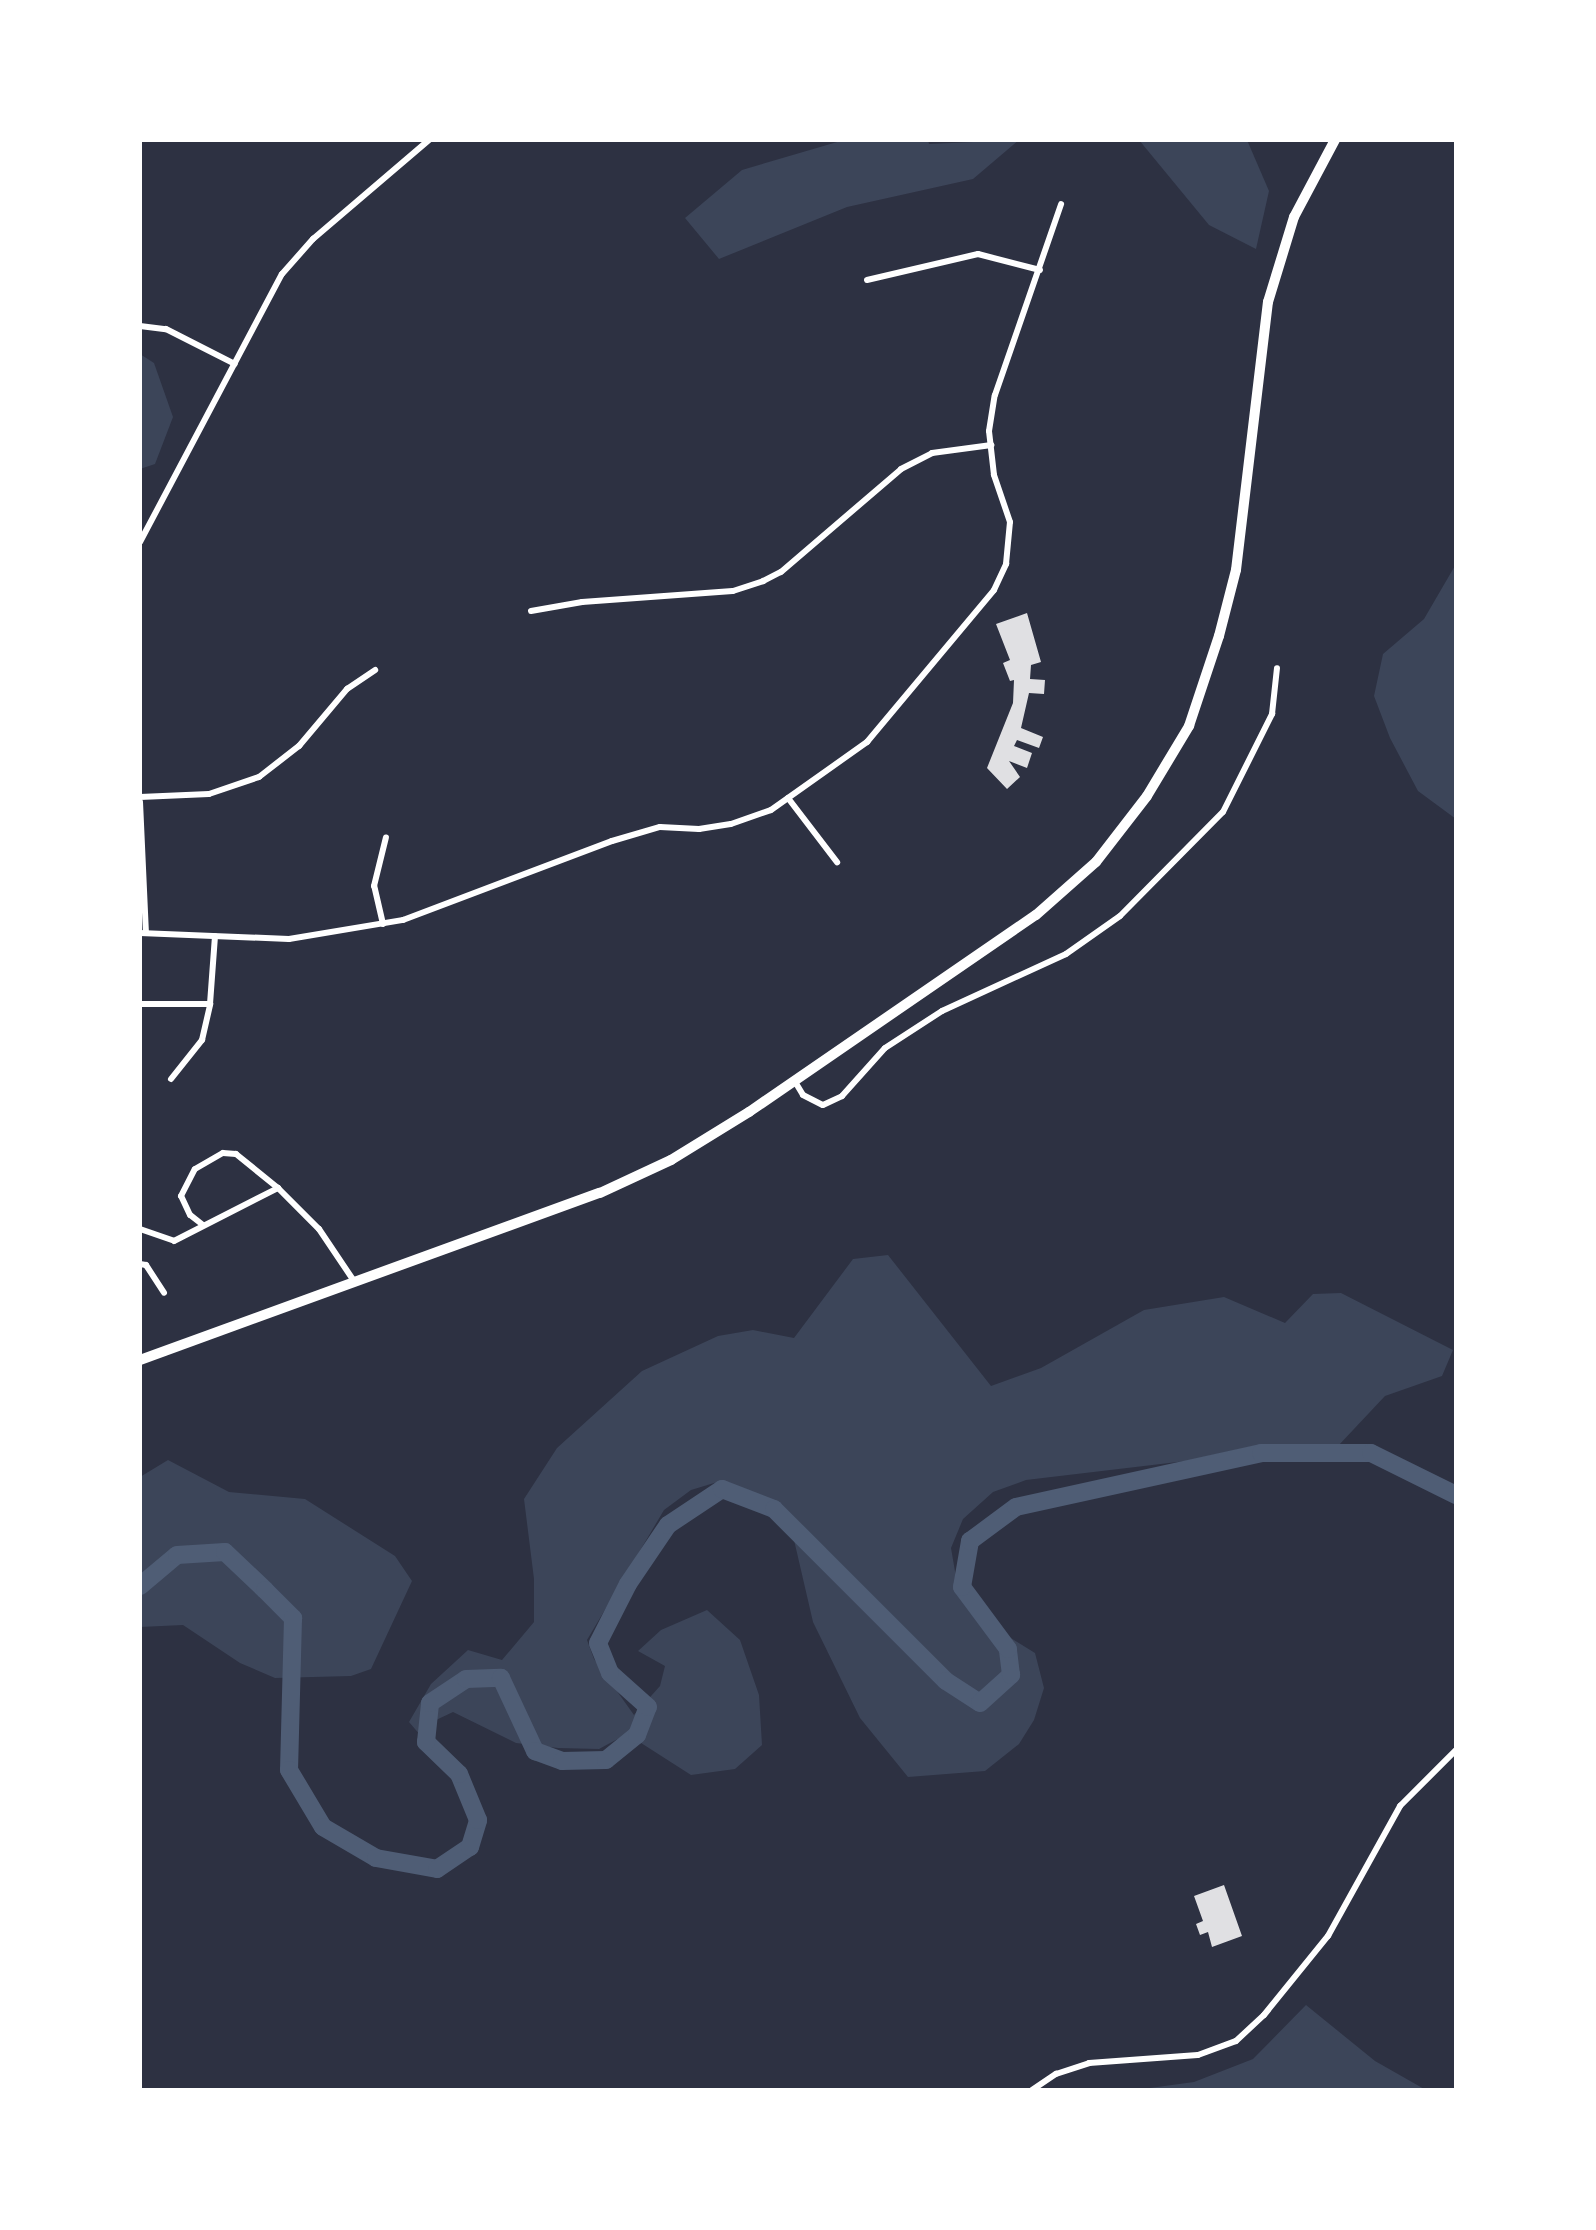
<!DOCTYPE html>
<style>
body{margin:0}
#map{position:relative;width:1596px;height:2230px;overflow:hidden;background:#2d3142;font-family:Lora,serif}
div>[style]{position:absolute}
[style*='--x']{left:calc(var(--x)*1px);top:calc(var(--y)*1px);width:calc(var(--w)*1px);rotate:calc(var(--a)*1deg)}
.green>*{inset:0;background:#3c4559}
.river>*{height:18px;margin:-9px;padding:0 9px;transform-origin:9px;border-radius:9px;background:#4f5d75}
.building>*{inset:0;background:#e0e0e3}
.minor>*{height:6px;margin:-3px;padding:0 3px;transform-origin:3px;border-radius:3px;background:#fff}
.trunk>*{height:10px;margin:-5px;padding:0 5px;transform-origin:5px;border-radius:5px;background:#fff}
span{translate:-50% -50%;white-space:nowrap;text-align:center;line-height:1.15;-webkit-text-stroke:8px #fff;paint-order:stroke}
.frame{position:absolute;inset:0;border:142px solid #fff;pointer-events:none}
</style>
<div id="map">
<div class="green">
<i style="clip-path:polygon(844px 140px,928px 140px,929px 144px,1019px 140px,973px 179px,847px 207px,719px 259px,685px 218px,742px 170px)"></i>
<i style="clip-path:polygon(1139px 140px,1247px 140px,1269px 191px,1256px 249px,1209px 225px)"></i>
<i style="clip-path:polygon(140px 354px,154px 363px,173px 417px,155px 464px,140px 469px)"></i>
<i style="clip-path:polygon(1456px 564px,1456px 819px,1418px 791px,1390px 738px,1374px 696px,1383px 654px,1424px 619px)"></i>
<i style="clip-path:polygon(888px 1255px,991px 1386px,1041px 1368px,1144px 1310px,1224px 1297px,1285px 1323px,1313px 1294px,1341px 1293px,1453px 1350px,1442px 1376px,1385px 1396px,1338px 1446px,1254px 1446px,1186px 1461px,1026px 1480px,993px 1492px,963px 1519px,951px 1548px,957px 1583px,985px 1622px,1035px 1653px,1044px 1688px,1034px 1720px,1019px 1744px,985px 1771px,908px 1777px,860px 1718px,813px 1622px,791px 1527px,757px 1497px,724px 1480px,691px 1490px,664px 1510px,587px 1640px,594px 1659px,634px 1715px,660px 1686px,665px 1666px,638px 1651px,661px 1630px,707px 1610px,740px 1640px,759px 1695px,762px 1745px,735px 1769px,691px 1775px,627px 1734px,599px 1749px,558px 1748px,516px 1743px,453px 1712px,434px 1721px,433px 1750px,409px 1722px,431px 1684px,468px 1650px,502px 1660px,534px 1622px,534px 1579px,524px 1499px,557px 1448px,642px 1371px,718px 1336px,753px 1330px,794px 1338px,853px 1259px)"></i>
<i style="clip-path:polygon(168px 1460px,229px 1492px,305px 1499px,395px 1556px,412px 1581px,371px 1669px,351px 1676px,275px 1678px,240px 1663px,183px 1625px,140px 1627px,140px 1477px)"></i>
<i style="clip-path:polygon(1306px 2005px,1375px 2061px,1426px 2090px,1135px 2090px,1194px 2082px,1253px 2059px)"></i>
</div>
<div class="river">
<i style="--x:140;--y:1586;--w:48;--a:-40"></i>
<i style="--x:177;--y:1555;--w:48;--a:-3.6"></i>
<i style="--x:225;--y:1552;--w:55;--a:43.5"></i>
<i style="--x:265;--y:1590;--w:40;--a:45"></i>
<i style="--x:293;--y:1618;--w:152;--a:91.5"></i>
<i style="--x:289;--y:1770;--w:66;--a:59.2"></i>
<i style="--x:323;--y:1827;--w:61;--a:30.3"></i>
<i style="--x:376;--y:1858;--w:62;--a:10.2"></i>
<i style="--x:437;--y:1869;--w:40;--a:-34"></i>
<i style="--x:470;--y:1847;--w:28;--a:-73"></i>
<i style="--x:478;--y:1820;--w:50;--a:-112.4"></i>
<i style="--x:459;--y:1774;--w:46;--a:-135.9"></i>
<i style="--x:426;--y:1742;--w:39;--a:-84"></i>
<i style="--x:430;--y:1703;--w:43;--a:-33.7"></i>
<i style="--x:466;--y:1679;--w:35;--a:-2"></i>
<i style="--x:501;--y:1678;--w:81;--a:65"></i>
<i style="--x:535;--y:1751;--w:29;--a:20"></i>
<i style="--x:562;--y:1761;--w:44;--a:-1.3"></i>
<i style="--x:606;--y:1760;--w:40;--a:-39"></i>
<i style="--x:637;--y:1735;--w:30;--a:-69"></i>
<i style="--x:648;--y:1707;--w:51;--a:-138.2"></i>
<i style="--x:610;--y:1673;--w:32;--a:-112"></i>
<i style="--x:598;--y:1643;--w:66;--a:-63"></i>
<i style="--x:628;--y:1584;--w:71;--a:-55.9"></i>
<i style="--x:668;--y:1525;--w:65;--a:-33.7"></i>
<i style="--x:722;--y:1489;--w:56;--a:21"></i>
<i style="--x:774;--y:1509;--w:243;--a:45"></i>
<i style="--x:946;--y:1681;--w:40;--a:32.9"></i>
<i style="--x:980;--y:1703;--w:42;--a:-42.1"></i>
<i style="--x:1011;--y:1675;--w:26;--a:-97"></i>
<i style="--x:1008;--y:1649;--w:77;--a:-126.6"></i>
<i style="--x:962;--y:1587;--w:47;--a:-80.1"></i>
<i style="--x:970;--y:1541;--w:57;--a:-36.5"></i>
<i style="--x:1016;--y:1507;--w:251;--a:-12.4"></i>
<i style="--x:1261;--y:1453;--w:110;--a:0"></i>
<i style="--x:1371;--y:1453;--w:95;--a:26.3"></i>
</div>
<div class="building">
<i style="clip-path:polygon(1027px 613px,1041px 662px,1031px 665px,1030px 679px,1045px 680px,1044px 694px,1029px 693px,1021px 728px,1043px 737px,1039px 748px,1017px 740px,1014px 746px,1032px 753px,1027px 768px,1009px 761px,1020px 777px,1007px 789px,987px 768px,1013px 703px,1014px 680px,1010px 681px,1003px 663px,1010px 660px,996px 624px)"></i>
<i style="clip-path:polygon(1224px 1885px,1242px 1936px,1212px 1947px,1208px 1932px,1200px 1935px,1196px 1924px,1203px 1921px,1194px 1896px)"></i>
</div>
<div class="minor">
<i style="--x:867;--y:280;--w:114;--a:-13.2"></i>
<i style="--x:978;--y:254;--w:64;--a:14.5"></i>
<i style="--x:140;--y:326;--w:26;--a:7"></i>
<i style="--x:166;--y:329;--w:77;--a:26.9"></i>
<i style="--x:140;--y:542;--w:303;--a:-62.1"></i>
<i style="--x:282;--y:274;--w:47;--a:-48.5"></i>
<i style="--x:313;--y:239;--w:153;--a:-40.5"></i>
<i style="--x:531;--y:611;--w:52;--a:-10"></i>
<i style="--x:582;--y:602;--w:151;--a:-4.2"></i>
<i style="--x:733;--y:591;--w:32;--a:-18"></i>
<i style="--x:763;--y:581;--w:20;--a:-27"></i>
<i style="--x:781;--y:572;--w:158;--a:-40.6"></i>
<i style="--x:901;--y:469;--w:35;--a:-27"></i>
<i style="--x:932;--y:453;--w:60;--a:-7.7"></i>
<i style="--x:140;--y:797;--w:69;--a:-2.5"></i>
<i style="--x:209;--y:794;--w:53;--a:-18.8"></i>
<i style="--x:259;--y:777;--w:51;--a:-37.8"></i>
<i style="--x:299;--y:746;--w:75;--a:-49.9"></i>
<i style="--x:347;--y:689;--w:34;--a:-34"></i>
<i style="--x:788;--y:798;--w:81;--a:52.6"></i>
<i style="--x:140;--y:802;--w:130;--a:87.4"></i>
<i style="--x:383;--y:924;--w:39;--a:-103"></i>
<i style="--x:374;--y:886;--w:50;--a:-76.2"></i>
<i style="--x:140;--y:933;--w:149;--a:2.3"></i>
<i style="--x:289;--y:939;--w:116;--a:-9.5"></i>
<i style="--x:403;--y:920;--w:223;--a:-20.7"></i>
<i style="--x:612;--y:841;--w:50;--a:-16.3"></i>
<i style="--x:660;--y:827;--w:39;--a:3"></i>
<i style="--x:699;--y:829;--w:32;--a:-9"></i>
<i style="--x:731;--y:824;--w:42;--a:-19.3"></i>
<i style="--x:771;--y:810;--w:118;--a:-35.3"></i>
<i style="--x:867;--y:742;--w:198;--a:-50.1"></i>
<i style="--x:994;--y:590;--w:29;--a:-65"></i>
<i style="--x:1006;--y:564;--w:42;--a:-84.6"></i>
<i style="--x:1010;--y:522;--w:50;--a:-108.8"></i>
<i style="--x:994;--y:475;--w:44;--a:-96.5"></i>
<i style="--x:989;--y:431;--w:36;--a:-81"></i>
<i style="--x:995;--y:395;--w:202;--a:-70.9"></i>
<i style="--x:140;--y:1004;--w:70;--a:0"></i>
<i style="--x:171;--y:1079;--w:50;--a:-51.5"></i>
<i style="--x:202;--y:1040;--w:37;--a:-77"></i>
<i style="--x:210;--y:1004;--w:68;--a:-85.8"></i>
<i style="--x:794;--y:1080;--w:17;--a:59"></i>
<i style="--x:803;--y:1095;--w:22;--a:27"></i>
<i style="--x:823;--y:1105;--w:21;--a:-25"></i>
<i style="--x:842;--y:1096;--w:64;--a:-48.1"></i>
<i style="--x:885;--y:1048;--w:68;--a:-33"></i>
<i style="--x:942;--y:1011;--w:136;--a:-24.7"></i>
<i style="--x:1066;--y:954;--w:66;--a:-35.1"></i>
<i style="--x:1120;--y:916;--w:146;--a:-45.3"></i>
<i style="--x:1223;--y:812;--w:110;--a:-63.4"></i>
<i style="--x:1272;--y:714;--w:46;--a:-83.8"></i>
<i style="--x:203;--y:1225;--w:16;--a:-142"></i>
<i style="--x:190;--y:1215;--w:21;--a:-115"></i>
<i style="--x:181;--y:1196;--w:30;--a:-63"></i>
<i style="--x:195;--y:1169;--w:32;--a:-30"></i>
<i style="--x:223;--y:1153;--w:13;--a:4"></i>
<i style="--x:236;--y:1154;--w:54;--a:39"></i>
<i style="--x:140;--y:1229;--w:36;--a:19"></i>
<i style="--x:174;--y:1241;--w:117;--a:-27"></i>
<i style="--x:278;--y:1188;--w:58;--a:45"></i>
<i style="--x:319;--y:1229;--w:63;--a:56.1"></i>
<i style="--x:140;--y:1264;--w:6;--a:9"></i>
<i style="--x:146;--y:1265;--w:33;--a:57"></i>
<i style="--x:1032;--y:2090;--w:29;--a:-34"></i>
<i style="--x:1056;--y:2074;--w:35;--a:-18"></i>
<i style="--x:1089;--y:2063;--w:109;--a:-4.2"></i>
<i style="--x:1198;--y:2055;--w:40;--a:-20.2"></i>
<i style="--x:1236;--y:2041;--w:38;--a:-43"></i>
<i style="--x:1264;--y:2015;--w:102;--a:-51"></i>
<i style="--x:1328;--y:1936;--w:149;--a:-61"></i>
<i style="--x:1400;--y:1806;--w:79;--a:-45"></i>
</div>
<div class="trunk">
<i style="--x:140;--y:1360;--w:489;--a:-20"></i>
<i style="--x:600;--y:1193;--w:78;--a:-24.9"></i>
<i style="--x:671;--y:1160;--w:92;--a:-31.6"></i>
<i style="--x:749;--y:1112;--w:348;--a:-34.5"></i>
<i style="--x:1036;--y:915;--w:80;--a:-41.5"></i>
<i style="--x:1096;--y:862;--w:83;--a:-52.3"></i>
<i style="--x:1147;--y:796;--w:82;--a:-59"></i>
<i style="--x:1189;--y:726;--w:95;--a:-71.6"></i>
<i style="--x:1219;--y:636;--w:68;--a:-75.6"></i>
<i style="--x:1236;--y:570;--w:270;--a:-83.2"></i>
<i style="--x:1268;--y:302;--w:89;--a:-73"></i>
<i style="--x:1294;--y:217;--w:87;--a:-62"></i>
</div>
<div class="frame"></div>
</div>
